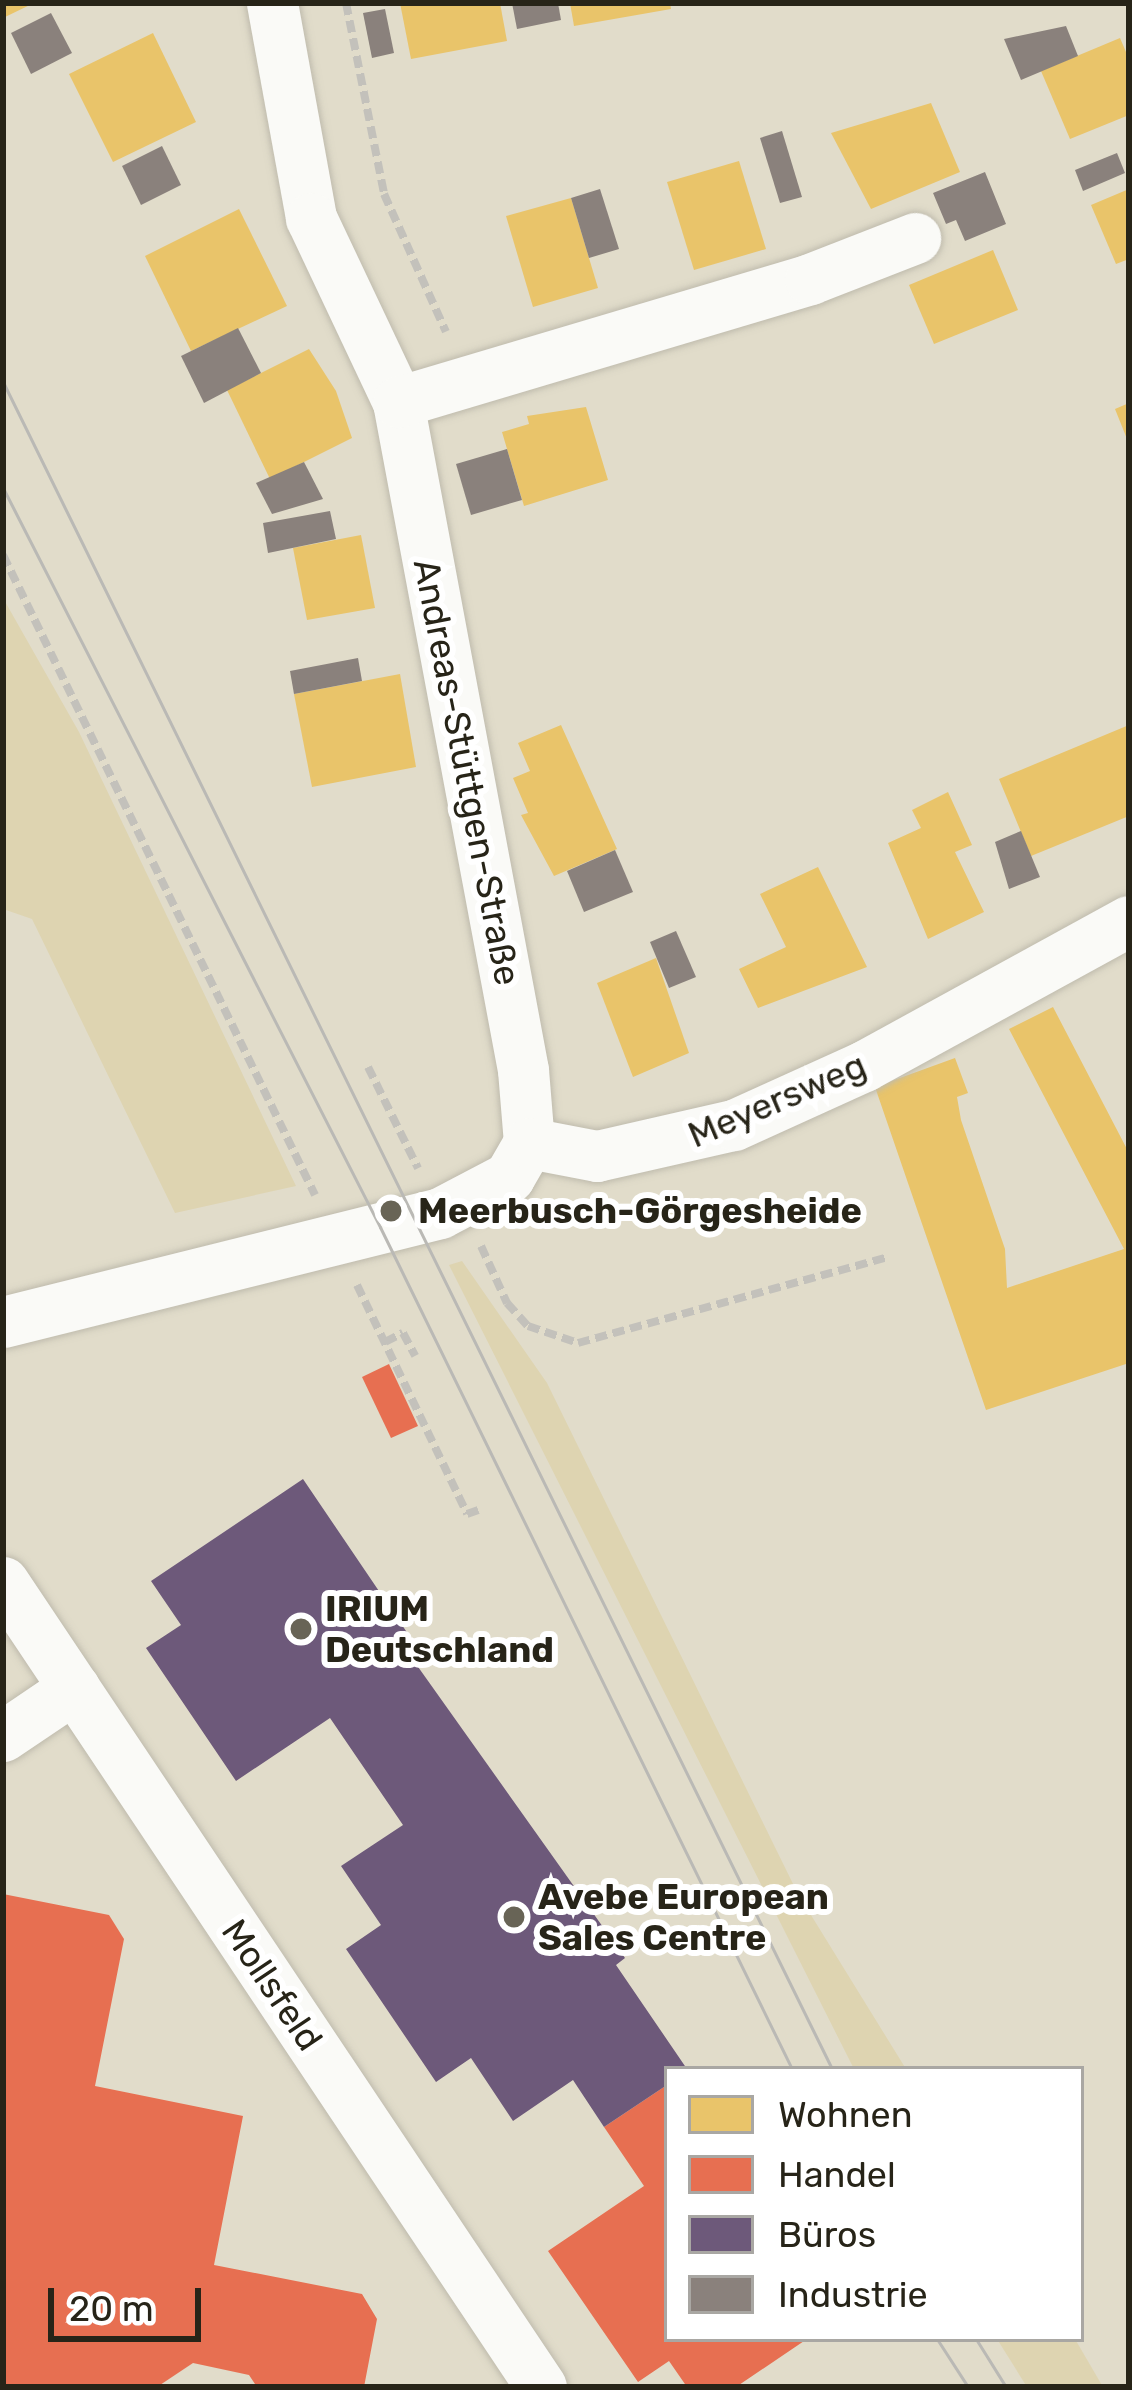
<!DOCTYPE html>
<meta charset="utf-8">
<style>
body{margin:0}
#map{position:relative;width:1132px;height:2390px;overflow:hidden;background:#e1dcca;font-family:Rubik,sans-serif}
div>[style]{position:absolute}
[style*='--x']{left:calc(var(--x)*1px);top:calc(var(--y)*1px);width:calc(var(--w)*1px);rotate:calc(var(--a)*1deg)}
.green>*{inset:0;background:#ded4b1}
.homes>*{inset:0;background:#e9c46a}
.shops>*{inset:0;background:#e76f51}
.offices>*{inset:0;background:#6d597a}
.industry>*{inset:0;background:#8a817c}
.path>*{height:8px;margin-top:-4px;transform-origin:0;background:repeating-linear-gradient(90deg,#c3c1bb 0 12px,transparent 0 18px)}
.roads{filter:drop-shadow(0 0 3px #bfbbad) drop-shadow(0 0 3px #bfbbad)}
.minor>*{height:51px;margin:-25.5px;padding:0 25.5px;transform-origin:25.5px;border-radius:25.5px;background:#fafaf7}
.tram>*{height:3px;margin:-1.5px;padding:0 1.5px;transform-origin:1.5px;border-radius:1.5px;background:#bab9b5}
.dots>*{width:33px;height:33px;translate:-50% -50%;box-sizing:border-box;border:6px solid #fff;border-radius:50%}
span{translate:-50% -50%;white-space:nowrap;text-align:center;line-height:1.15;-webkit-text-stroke:12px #fff;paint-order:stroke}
.street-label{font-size:36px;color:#272418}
.poi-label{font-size:36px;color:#272418;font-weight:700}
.left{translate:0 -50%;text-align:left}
.frame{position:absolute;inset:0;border:6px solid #272418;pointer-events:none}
.legend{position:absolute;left:664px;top:2066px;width:420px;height:276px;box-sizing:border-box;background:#fff;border:3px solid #a9a7a3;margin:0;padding:15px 21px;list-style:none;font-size:36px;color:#272418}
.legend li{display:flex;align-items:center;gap:24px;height:60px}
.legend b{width:60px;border:3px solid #a9a7a3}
.scale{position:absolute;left:48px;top:2288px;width:153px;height:54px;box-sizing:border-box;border:6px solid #272418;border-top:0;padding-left:15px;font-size:36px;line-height:42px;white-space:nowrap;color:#272418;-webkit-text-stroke:9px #fff;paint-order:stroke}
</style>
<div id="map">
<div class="green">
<i style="clip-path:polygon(3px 598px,79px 732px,296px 1186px,175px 1213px,32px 919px,3px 909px)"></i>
<i style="clip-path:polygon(462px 1261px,547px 1383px,798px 1894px,906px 2069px,854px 2069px,449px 1265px)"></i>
<i style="clip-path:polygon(997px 2339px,1075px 2339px,1103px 2387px,1027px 2387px)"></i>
</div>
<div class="homes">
<i style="clip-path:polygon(3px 3px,34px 3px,3px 18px)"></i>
<i style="clip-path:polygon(400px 3px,500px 3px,507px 41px,411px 59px)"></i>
<i style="clip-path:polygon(570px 3px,670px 3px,671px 9px,574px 26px)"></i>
<i style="clip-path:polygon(153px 33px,196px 122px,113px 162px,69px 74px)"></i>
<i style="clip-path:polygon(1120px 38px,1129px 59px,1129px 115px,1070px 139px,1041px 71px)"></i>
<i style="clip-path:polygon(931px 103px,960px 172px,871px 209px,831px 133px)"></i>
<i style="clip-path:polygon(739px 161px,766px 249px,694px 270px,667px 182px)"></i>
<i style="clip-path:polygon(1129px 189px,1129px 259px,1116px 264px,1091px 205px)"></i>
<i style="clip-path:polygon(571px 198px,598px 288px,533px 307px,506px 216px)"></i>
<i style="clip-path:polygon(239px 209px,287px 306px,191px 351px,145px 256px)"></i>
<i style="clip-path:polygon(993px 250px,1018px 310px,934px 344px,909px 285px)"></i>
<i style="clip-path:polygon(309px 349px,336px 391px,352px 438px,270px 479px,227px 390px)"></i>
<i style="clip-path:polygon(1129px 403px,1129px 444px,1115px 409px)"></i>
<i style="clip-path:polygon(586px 407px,608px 480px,524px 506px,502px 432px,529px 424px,527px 416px)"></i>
<i style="clip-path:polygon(361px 535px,375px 608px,307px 620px,293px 548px)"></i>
<i style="clip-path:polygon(400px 674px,416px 767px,312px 787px,294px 694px)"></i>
<i style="clip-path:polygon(561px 725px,617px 849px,554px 876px,521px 815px,528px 813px,513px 778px,530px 771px,518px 743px)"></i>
<i style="clip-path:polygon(1129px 725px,1129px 816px,1031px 856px,999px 779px)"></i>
<i style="clip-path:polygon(948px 792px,972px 845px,955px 852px,984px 912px,928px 939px,888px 843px,921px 828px,912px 810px)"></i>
<i style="clip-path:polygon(818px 867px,867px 967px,758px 1008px,739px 969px,786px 947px,760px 894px)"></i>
<i style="clip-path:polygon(656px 958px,689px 1053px,633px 1077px,597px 983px)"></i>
<i style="clip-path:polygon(1053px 1007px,1129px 1153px,1129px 1363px,986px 1410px,875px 1087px,955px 1058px,968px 1093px,957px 1097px,961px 1120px,1005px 1249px,1007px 1288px,1124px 1249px,1009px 1029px)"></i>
</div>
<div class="shops">
<i style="clip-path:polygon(389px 1364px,418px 1426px,391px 1438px,362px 1377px)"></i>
<i style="clip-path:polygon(3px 1894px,109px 1915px,124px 1939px,95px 2086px,243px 2116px,214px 2265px,362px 2294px,377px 2319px,364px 2387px,257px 2387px,249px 2375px,193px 2363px,157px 2387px,3px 2387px)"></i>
<i style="clip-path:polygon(667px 2085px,667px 2339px,807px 2339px,736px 2387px,687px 2387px,669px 2361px,638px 2382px,548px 2251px,644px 2186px,604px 2127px)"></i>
</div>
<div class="offices">
<i style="clip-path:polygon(303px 1479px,425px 1659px,416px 1664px,625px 1958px,616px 1965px,687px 2069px,667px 2069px,667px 2085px,604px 2127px,573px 2080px,513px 2121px,471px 2058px,436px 2082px,346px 1949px,381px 1925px,341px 1866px,403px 1825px,330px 1718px,236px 1781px,146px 1648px,181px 1625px,151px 1581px)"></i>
</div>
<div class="industry">
<i style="clip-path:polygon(512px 3px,558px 3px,561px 20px,517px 29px)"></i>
<i style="clip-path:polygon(385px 9px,394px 53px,372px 58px,363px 13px)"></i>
<i style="clip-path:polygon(51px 13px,72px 53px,31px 74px,11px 33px)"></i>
<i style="clip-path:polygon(1066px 26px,1078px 56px,1021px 80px,1004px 39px)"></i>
<i style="clip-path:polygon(782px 131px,802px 197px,780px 203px,760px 138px)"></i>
<i style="clip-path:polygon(162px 146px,181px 185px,141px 205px,122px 166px)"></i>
<i style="clip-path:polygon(1117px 153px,1125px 173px,1083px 191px,1075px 170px)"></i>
<i style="clip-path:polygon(985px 172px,1006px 224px,965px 241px,956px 220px,946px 224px,933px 193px)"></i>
<i style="clip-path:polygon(600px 189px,619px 249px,589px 258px,571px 198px)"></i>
<i style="clip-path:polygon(238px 328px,261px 373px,204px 403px,181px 356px)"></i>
<i style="clip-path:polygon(507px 449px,522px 500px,471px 515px,456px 464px)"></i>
<i style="clip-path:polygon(304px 462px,323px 499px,272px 514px,256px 483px)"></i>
<i style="clip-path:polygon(330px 511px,336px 539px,268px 553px,263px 523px)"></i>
<i style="clip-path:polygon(358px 658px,362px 681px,294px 694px,290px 671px)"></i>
<i style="clip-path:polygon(1021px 831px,1040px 877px,1009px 889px,995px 842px)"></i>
<i style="clip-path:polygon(615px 850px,633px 892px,584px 912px,567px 871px)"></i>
<i style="clip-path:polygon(676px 931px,696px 977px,669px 988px,650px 942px)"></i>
</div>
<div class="path">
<i style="--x:346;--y:3;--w:195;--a:78.7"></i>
<i style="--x:384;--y:194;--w:151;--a:65.8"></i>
<i style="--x:3;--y:555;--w:712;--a:64.01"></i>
<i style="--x:368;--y:1067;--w:113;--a:63.7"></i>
<i style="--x:481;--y:1246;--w:63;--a:65.5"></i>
<i style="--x:507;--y:1303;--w:31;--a:48"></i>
<i style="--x:528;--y:1326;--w:53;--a:18.8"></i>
<i style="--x:578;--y:1343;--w:319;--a:-15.5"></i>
<i style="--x:357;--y:1285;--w:254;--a:64.3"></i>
<i style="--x:467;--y:1514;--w:12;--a:-20"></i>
<i style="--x:385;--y:1342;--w:20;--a:-27"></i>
<i style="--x:403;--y:1333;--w:26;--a:62"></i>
</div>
<div class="roads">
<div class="minor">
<i style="--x:272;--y:3;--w:219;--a:79.7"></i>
<i style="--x:311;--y:218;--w:204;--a:64.7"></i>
<i style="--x:398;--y:402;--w:680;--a:79.4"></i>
<i style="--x:523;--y:1070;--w:73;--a:85.3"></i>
<i style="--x:398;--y:402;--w:430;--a:-16.6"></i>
<i style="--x:810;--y:279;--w:113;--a:-21.3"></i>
<i style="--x:3;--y:1322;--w:450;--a:-14"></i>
<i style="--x:440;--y:1213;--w:78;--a:-27.6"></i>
<i style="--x:509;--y:1177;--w:39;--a:-60"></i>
<i style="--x:529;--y:1143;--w:69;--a:10.8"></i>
<i style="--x:597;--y:1156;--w:140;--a:-12.8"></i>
<i style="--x:734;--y:1125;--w:143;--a:-24.4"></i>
<i style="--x:864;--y:1066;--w:302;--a:-28.7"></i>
<i style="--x:3;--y:1582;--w:968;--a:56.24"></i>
<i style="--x:3;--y:1736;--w:86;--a:-34.1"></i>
</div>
</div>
<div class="tram">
<i style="--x:3;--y:382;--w:1880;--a:63.83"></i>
<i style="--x:3;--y:488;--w:830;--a:62.97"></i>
<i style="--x:380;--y:1227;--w:937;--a:63.93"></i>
<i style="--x:937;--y:2339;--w:57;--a:57.1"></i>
<i style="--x:976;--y:2339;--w:57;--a:58"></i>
</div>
<div class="dots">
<i style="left:391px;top:1211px;background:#686456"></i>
<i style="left:301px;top:1629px;background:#686456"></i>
<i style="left:514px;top:1917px;background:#686456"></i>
</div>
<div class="street-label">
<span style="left:467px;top:772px;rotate:79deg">Andreas-Stüttgen-Straße</span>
<span style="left:777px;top:1100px;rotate:-23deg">Meyersweg</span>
<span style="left:272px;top:1985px;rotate:56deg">Mollsfeld</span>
</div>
<div class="poi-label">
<span class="left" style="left:418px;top:1211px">Meerbusch-Görgesheide</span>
<span class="left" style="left:325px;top:1629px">IRIUM<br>Deutschland</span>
<span class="left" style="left:538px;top:1917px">Avebe European<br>Sales Centre</span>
</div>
<div class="frame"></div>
<ul class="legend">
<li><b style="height:33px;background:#e9c46a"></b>Wohnen</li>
<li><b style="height:33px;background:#e76f51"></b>Handel</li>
<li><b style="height:33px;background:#6d597a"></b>Büros</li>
<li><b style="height:33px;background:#8a817c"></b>Industrie</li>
</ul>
<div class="scale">20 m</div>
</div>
